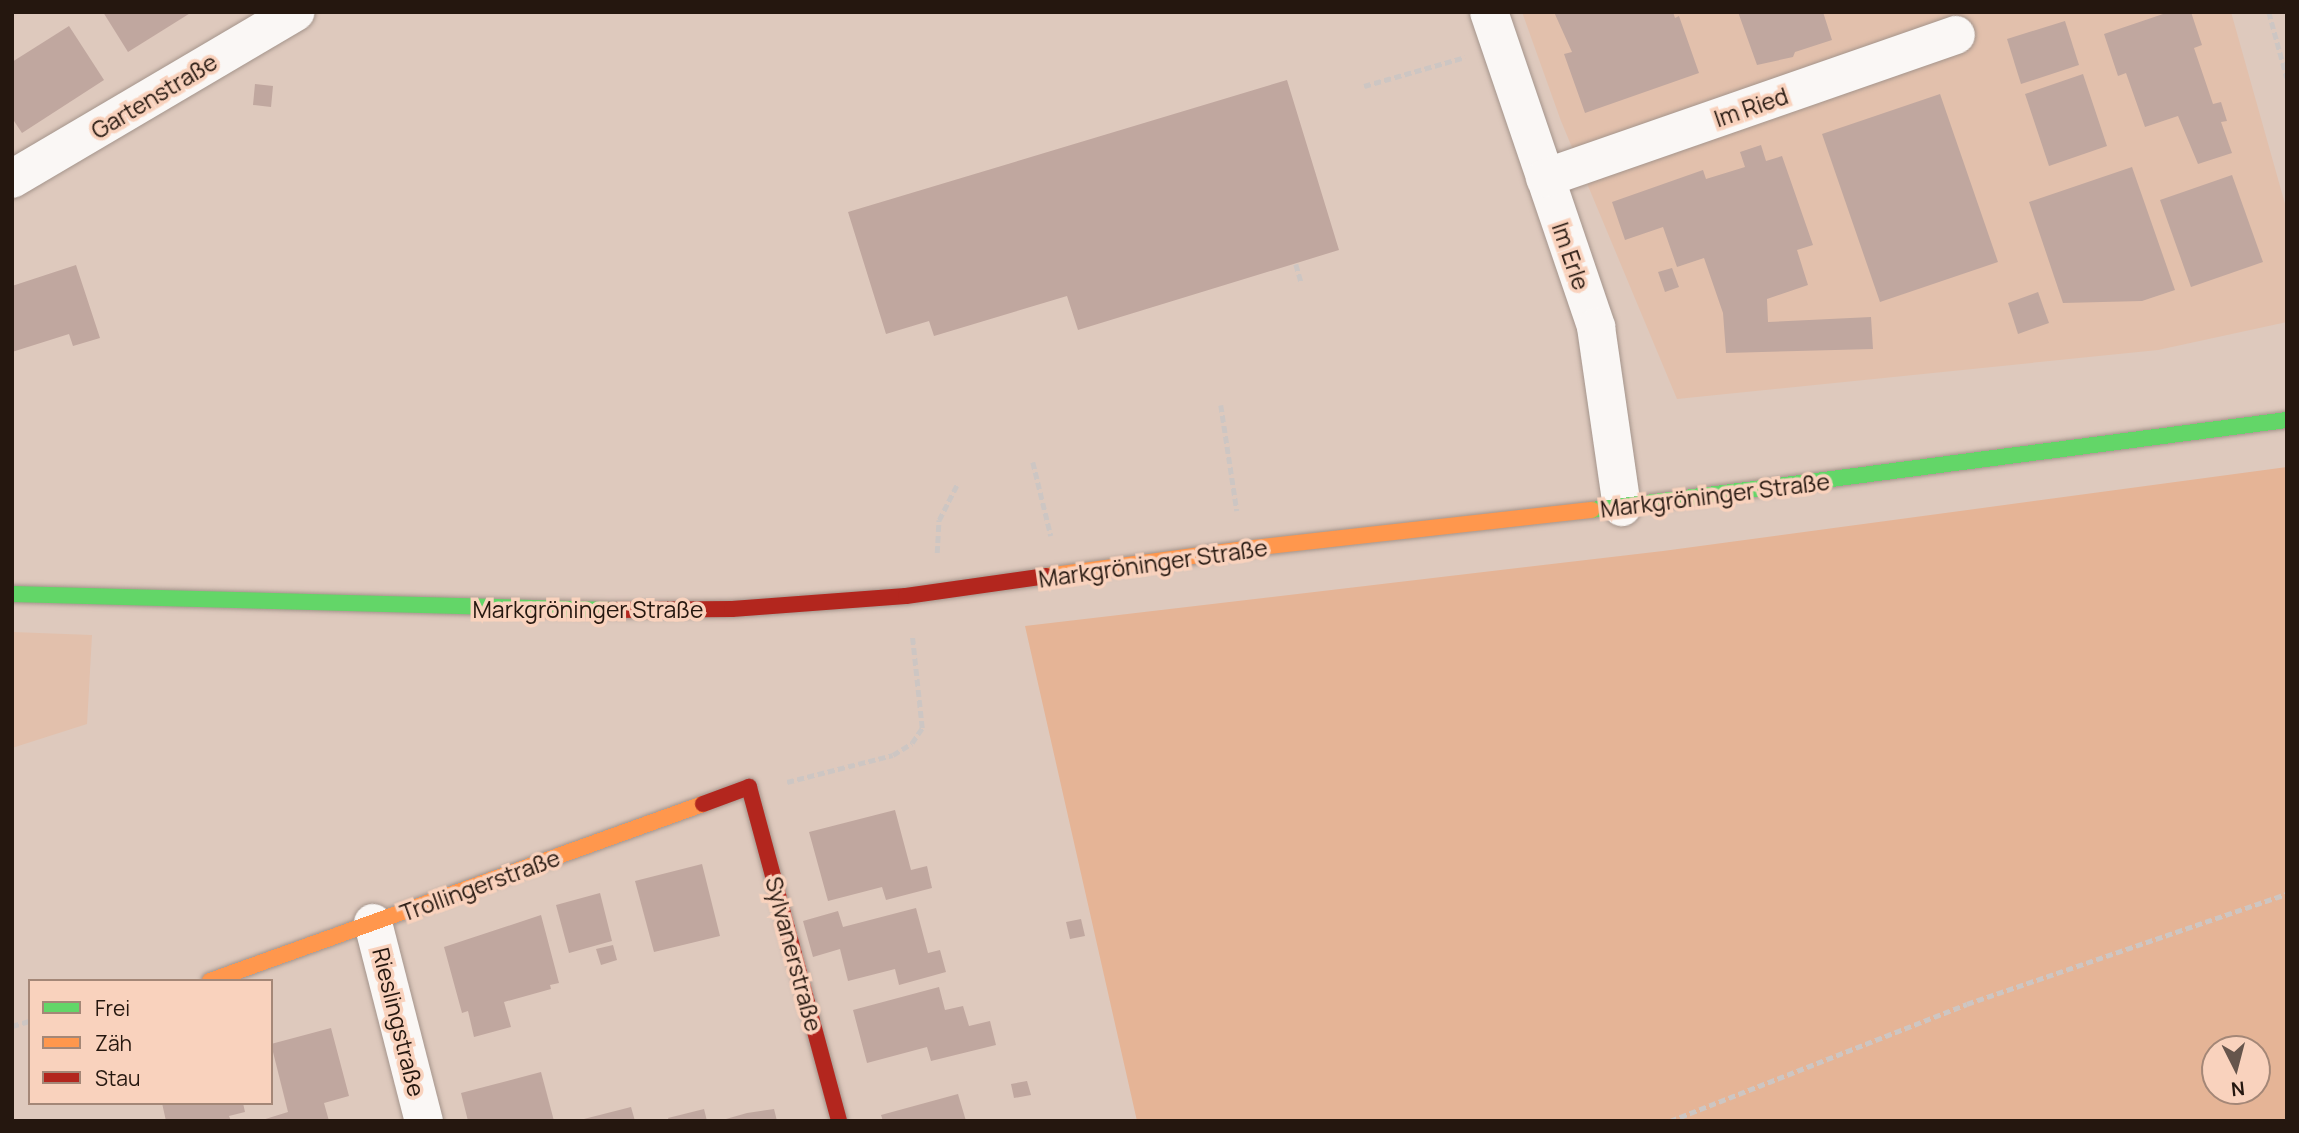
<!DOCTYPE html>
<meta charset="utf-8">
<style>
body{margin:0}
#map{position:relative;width:2299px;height:1133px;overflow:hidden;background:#dec9bd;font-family:Manrope,sans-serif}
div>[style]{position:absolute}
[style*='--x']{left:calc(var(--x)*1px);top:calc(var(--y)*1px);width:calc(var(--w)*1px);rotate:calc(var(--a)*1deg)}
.built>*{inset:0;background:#e2c0ac}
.green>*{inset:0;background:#e5b496}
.building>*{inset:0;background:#c0a79f}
.path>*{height:4.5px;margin-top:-2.25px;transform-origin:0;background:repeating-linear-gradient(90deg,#cdc6c3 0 7px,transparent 0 10.5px)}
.roads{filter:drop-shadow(0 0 2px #a4948b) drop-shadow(0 0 2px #a4948b)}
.street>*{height:38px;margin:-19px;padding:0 19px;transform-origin:19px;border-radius:19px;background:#faf7f5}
.fast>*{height:16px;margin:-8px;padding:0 8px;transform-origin:8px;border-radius:8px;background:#63d668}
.slow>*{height:16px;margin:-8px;padding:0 8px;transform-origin:8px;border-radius:8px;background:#ff974d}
.jam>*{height:16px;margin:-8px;padding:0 8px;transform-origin:8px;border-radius:8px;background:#b3261e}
span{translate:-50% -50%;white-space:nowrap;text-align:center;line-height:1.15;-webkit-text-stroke:7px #f9d2bd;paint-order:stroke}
.street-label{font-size:23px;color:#25170f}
.frame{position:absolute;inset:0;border:14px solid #25170f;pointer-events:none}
.legend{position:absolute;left:28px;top:979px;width:245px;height:126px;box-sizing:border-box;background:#f9d2bd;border:2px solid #a48777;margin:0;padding:9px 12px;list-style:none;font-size:21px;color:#25170f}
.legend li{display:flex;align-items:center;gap:14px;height:35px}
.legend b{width:35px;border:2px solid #a48777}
.north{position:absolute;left:2201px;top:1035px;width:70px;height:70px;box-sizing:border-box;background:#f9d2bd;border:2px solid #a48777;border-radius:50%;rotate:174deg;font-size:19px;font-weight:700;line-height:28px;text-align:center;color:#25170f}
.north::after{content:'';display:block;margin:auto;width:24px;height:32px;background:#66554c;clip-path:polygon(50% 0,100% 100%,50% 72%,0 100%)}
</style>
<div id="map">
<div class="built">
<i style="clip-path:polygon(1522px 12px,2231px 12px,2287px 211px,2287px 322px,2158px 350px,1677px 399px,1561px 121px)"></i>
<i style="clip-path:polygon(12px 632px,92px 635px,87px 724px,12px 748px)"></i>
</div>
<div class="green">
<i style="clip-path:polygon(evenodd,2287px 467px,2287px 1121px,1137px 1121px,1025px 626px,1663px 551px,2287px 467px,2215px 1049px,2257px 1049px,2257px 1091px,2215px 1091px,2215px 1049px)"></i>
</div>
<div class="building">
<i style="clip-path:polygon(103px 12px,192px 12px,128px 52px)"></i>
<i style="clip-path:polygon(1554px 12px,1673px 12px,1675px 18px,1679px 16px,1699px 73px,1585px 113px,1564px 54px,1572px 52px)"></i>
<i style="clip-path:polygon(1738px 12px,1823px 12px,1832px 40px,1795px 52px,1793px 57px,1757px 65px)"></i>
<i style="clip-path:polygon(2169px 12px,2191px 12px,2202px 45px,2194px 48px,2213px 104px,2221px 102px,2227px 121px,2221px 122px,2232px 153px,2198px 164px,2178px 116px,2145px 127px,2126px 73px,2118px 76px,2104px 34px)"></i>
<i style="clip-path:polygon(2065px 21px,2079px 65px,2021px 84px,2007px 39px)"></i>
<i style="clip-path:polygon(69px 26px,104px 80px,22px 133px,12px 118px,12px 62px)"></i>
<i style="clip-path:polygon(2083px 74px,2107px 146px,2049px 166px,2025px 94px)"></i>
<i style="clip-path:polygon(1287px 80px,1339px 250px,1078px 330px,1067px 296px,934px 336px,929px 321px,886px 334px,848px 212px)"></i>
<i style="clip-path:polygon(255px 84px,273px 86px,271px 107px,253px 105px)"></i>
<i style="clip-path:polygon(1940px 94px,1998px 262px,1880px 302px,1822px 134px)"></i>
<i style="clip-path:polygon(1761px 145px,1766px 161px,1782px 156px,1813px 245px,1797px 250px,1808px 285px,1767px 299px,1768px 322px,1871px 317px,1873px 349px,1726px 353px,1723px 313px,1704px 258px,1677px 267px,1663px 227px,1625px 240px,1612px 202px,1703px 170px,1706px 179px,1745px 167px,1740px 152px)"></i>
<i style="clip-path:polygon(2132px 167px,2175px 290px,2142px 301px,2063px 303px,2029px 202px)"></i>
<i style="clip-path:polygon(2232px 175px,2263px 262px,2191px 287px,2160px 200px)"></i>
<i style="clip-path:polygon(76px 265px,100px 338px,73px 346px,69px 334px,12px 352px,12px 286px)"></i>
<i style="clip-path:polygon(1672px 268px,1679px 287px,1665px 292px,1658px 272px)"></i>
<i style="clip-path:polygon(2038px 292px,2049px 323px,2018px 334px,2008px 303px)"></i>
<i style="clip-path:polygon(895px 810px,911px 870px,927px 866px,932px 888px,886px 900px,882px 887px,828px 901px,809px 832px)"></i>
<i style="clip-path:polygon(702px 864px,720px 936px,654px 952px,635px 881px)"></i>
<i style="clip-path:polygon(600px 893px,612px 941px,569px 953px,556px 905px)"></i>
<i style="clip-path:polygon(916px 908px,928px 953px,940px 950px,946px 972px,899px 985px,895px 969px,848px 981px,840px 949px,813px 957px,803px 921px,838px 911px,843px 927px)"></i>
<i style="clip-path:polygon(541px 915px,559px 983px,550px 985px,551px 989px,504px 1002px,511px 1027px,474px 1037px,468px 1011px,462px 1013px,444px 947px)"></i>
<i style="clip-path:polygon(1081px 919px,1085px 936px,1070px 939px,1066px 922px)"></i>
<i style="clip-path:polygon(613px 945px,617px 960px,601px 965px,596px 949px)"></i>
<i style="clip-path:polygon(939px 987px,945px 1010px,963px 1006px,969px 1026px,990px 1021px,996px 1045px,931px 1061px,927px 1047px,867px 1063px,853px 1010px)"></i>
<i style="clip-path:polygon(331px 1028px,349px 1096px,324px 1103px,329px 1121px,259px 1121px,288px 1112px,271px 1044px)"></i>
<i style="clip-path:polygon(541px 1072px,554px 1121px,468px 1121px,461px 1093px)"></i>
<i style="clip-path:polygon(1027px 1081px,1031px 1095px,1014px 1098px,1011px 1084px)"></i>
<i style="clip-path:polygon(958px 1094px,966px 1121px,883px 1121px,881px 1115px)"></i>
<i style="clip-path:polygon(162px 1103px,243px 1103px,245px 1112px,229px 1116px,231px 1121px,166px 1121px)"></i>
<i style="clip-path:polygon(631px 1107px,635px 1121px,580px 1121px,580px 1120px)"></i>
<i style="clip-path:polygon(704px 1109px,707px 1121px,669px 1121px,668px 1118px)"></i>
<i style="clip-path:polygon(774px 1109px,777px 1121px,719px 1121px,747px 1113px)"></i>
</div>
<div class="path">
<i style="--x:2269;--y:12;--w:68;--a:74.7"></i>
<i style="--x:1364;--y:86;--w:105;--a:-16"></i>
<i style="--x:1296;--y:264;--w:19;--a:74"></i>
<i style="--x:1221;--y:405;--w:107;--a:81.4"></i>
<i style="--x:1033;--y:462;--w:76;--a:76.3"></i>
<i style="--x:937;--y:553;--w:33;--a:-87"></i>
<i style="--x:939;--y:520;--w:39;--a:-63"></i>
<i style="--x:787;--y:782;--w:109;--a:-14.3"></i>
<i style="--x:893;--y:755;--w:22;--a:-32"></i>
<i style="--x:912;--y:743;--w:18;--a:-56"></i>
<i style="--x:922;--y:728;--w:94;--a:-96.1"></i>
<i style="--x:12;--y:1026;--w:19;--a:-16"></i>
<i style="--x:1670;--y:1121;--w:319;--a:-21.5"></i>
<i style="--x:1967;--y:1004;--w:338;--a:-19"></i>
</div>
<div class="roads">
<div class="street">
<i style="--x:1489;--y:12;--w:333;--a:71.2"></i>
<i style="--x:1596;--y:327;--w:182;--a:81.8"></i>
<i style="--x:1545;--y:178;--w:435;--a:-19.2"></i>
<i style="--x:12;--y:179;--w:329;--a:-30.5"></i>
<i style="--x:373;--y:923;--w:204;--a:75.6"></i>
</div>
<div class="fast">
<i style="--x:1592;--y:510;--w:701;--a:-7.38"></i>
<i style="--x:12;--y:594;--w:599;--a:1.53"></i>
</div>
<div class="slow">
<i style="--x:1047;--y:576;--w:198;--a:-7.8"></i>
<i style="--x:1243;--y:549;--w:351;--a:-6.4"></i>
<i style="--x:210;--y:981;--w:524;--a:-19.75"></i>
</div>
<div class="jam">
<i style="--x:611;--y:610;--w:121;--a:-0.5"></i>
<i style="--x:732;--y:609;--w:174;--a:-4.3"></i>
<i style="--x:906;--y:596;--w:142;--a:-8.1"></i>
<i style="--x:703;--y:804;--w:49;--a:-20.3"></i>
<i style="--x:749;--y:787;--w:346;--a:74.9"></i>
</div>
</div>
<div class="street-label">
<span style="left:154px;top:96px;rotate:-31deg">Gartenstraße</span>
<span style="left:1751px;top:107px;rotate:-19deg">Im Ried</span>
<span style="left:1571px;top:256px;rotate:71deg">Im Erle</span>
<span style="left:1715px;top:495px;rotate:-7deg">Markgröninger Straße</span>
<span style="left:1153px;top:563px;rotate:-8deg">Markgröninger Straße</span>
<span style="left:588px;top:609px">Markgröninger Straße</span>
<span style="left:480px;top:885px;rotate:-20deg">Trollingerstraße</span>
<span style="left:794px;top:954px;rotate:75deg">Sylvanerstraße</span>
<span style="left:399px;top:1022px;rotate:76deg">Rieslingstraße</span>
</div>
<div class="frame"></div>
<ul class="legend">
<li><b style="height:9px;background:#63d668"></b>Frei</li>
<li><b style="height:9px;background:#ff974d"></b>Zäh</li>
<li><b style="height:9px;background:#b3261e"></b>Stau</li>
</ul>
<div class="north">N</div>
</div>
